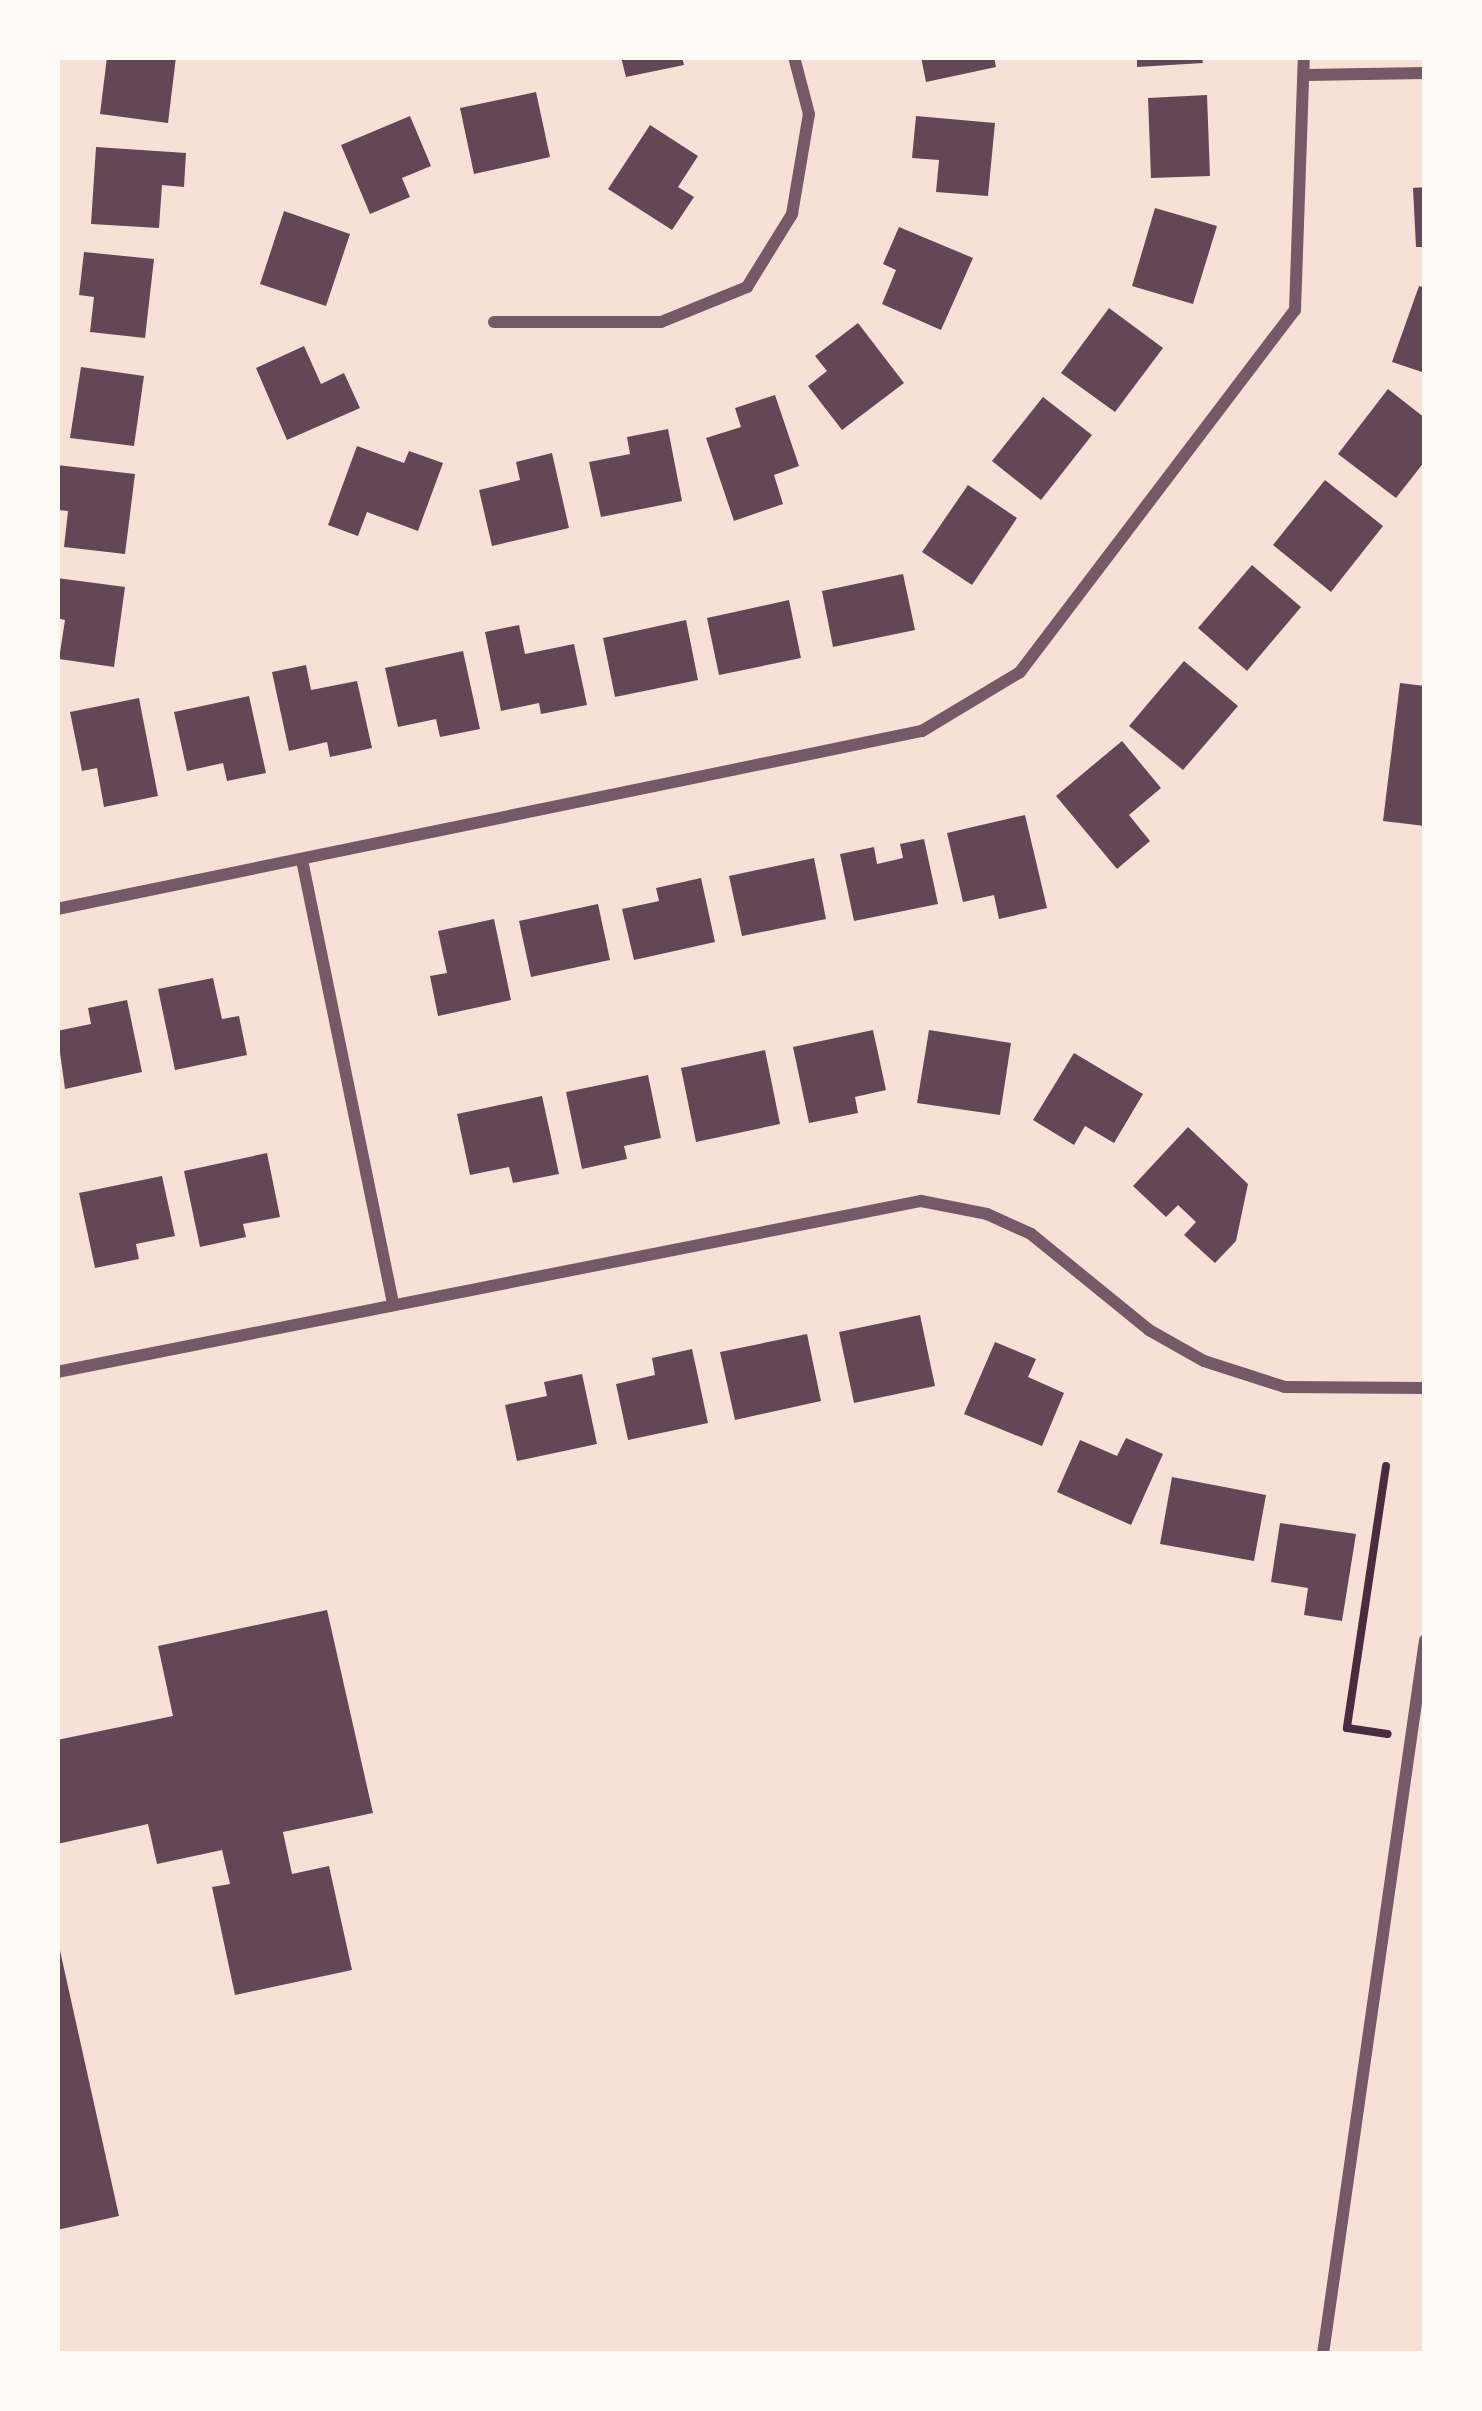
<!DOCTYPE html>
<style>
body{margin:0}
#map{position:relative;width:1482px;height:2411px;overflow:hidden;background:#f7e1d7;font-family:"Fira Sans",sans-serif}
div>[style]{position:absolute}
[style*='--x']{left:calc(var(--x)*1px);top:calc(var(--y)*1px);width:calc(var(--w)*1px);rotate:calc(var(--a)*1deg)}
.building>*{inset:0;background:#644757}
.path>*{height:8px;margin:-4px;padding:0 4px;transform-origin:4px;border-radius:4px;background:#4a2c40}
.minor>*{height:12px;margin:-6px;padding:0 6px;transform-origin:6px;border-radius:6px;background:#755966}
span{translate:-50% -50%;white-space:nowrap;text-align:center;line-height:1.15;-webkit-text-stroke:9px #fffaf5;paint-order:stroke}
.frame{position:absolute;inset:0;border:60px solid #fffaf5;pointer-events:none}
</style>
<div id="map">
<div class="building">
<i style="clip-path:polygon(107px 57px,176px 57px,168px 123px,100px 114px)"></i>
<i style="clip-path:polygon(621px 57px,682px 57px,684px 65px,626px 77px)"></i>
<i style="clip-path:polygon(921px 57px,994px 57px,996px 67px,926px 82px)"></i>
<i style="clip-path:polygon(1137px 57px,1202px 57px,1203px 63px,1137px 67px)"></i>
<i style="clip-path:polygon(536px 92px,550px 157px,474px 174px,460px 108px)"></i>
<i style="clip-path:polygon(1207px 95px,1210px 176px,1151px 178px,1148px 98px)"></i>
<i style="clip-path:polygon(410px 116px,431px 166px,402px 178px,410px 197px,370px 214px,341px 145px)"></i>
<i style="clip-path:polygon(916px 116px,995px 123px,988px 196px,936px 192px,939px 160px,912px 158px)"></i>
<i style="clip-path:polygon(650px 125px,698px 156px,678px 187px,694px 197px,672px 230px,608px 189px)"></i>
<i style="clip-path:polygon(96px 147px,186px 153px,184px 187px,162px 185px,159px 228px,91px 224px)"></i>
<i style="clip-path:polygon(1425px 187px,1425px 247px,1416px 247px,1413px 188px)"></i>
<i style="clip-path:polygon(1155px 208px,1217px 226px,1193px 304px,1132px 286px)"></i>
<i style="clip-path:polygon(284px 211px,350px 234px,326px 306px,260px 284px)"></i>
<i style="clip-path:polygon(899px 227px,973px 258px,941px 330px,882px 304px,896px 270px,883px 264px)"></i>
<i style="clip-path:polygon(84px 252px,154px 259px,145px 338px,90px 332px,94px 297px,79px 295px)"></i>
<i style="clip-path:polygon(1419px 286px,1425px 288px,1425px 373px,1392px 362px)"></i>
<i style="clip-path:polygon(1109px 308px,1163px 348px,1115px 412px,1061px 373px)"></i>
<i style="clip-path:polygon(858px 323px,904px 383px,842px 430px,808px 386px,827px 371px,815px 356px)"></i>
<i style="clip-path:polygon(304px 346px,321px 384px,344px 373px,360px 408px,287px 440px,256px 368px)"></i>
<i style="clip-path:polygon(81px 367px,144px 376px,134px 446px,70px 438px)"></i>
<i style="clip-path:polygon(1388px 389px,1425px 418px,1425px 461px,1396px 498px,1338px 454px)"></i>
<i style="clip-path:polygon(775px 395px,799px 466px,774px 475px,783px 504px,734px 521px,706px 438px,741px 427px,735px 408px)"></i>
<i style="clip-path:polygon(1043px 397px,1092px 435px,1041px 500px,992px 461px)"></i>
<i style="clip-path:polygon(668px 429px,682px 501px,601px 517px,589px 462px,630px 454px,627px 437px)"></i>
<i style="clip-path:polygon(357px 446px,404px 463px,409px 451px,443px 463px,418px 531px,367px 512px,358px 536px,328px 525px)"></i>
<i style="clip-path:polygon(552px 453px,569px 528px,492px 546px,479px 490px,520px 480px,516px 462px)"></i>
<i style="clip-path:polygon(57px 465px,135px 474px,125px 554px,64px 547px,68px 511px,57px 510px)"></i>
<i style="clip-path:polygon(1325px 480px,1383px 526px,1331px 592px,1273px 545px)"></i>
<i style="clip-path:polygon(968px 485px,1017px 518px,972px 585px,922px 552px)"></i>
<i style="clip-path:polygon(1252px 565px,1301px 607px,1247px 671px,1198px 628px)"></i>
<i style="clip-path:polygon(903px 574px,915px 630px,833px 647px,822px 591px)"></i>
<i style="clip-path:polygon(57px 578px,125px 587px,114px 667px,59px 659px,65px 620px,57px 618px)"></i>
<i style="clip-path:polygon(789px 600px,801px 658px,719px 675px,707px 618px)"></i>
<i style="clip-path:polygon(686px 620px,698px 680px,615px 697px,603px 638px)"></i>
<i style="clip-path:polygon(519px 625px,525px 654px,574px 644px,587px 705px,541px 714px,539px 703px,501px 711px,485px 632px)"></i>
<i style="clip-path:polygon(463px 651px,480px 729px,440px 737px,436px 719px,398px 727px,385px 668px)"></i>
<i style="clip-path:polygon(1184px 661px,1238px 706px,1183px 770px,1129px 726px)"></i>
<i style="clip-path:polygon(306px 665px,311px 690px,357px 681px,372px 748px,330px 757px,327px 742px,289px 751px,272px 672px)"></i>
<i style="clip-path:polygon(1400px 683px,1425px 686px,1425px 826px,1383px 821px)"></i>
<i style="clip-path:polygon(249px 696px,266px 773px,227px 781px,223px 763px,187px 771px,174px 712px)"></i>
<i style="clip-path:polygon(139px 698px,158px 796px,104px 807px,97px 768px,82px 771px,70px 712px)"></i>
<i style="clip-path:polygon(1122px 741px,1161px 788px,1129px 815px,1150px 841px,1117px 869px,1056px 796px)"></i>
<i style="clip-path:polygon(1025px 815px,1047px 908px,999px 919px,994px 895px,963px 902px,947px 833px)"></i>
<i style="clip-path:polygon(924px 839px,938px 904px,854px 921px,840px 854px,874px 847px,877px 864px,903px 858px,900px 844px)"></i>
<i style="clip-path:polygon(814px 858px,826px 919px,742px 936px,729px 876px)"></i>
<i style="clip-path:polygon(701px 878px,715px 942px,634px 960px,622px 909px,659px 901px,656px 888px)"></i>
<i style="clip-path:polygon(598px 904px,610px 960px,531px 977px,519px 921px)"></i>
<i style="clip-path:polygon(494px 919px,511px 1000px,438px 1016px,430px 976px,447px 973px,438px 931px)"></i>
<i style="clip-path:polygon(213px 978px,222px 1019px,239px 1016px,247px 1055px,175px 1070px,158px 989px)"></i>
<i style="clip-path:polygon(127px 1000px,142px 1072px,65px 1089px,57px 1031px,91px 1024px,88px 1008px)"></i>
<i style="clip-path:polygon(873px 1030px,886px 1090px,855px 1097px,858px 1113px,809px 1123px,793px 1047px)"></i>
<i style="clip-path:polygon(929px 1030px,1011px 1043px,1000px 1115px,917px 1103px)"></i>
<i style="clip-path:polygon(765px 1050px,780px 1124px,696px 1142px,681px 1068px)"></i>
<i style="clip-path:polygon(1074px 1053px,1143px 1094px,1114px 1143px,1085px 1126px,1074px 1145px,1033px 1120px)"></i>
<i style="clip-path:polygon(648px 1075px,661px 1138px,624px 1146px,627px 1159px,582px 1169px,566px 1092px)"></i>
<i style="clip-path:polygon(542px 1096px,559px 1174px,513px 1183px,509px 1167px,470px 1175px,457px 1114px)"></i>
<i style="clip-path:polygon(1188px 1127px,1248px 1184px,1236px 1241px,1215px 1263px,1184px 1235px,1196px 1222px,1178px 1205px,1166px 1217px,1133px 1186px)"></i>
<i style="clip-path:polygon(267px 1153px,280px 1217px,243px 1224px,246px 1237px,200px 1247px,184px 1171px)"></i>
<i style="clip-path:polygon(162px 1176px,175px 1236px,136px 1244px,139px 1259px,95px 1268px,79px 1193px)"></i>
<i style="clip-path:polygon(920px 1315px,935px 1386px,854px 1403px,839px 1332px)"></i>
<i style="clip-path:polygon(807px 1334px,821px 1401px,735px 1420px,720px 1352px)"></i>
<i style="clip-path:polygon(995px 1342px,1036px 1359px,1028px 1377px,1064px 1393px,1042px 1446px,964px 1414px)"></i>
<i style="clip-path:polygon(692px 1349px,708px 1423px,628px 1440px,616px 1384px,655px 1375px,652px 1358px)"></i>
<i style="clip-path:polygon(582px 1374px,597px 1444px,517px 1461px,505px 1405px,547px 1396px,544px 1382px)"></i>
<i style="clip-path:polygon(1126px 1438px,1163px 1454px,1131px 1525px,1057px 1492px,1080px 1440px,1117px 1456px)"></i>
<i style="clip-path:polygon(1172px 1477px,1266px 1495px,1254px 1561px,1160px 1544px)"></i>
<i style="clip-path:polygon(1280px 1523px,1356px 1534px,1342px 1621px,1304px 1615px,1308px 1588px,1271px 1582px)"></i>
<i style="clip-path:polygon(327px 1610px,373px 1813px,283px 1832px,292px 1874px,329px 1866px,352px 1970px,235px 1995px,212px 1887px,230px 1884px,222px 1850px,157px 1864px,148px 1824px,57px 1844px,57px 1740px,173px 1716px,158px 1646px)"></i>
<i style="clip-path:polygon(57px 1937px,119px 2216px,57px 2230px)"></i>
</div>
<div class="path">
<i style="--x:1386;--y:1466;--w:265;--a:98.5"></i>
<i style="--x:1347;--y:1728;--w:41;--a:8.3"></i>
</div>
<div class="minor">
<i style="--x:1305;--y:75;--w:120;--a:-1"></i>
<i style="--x:494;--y:322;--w:167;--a:0"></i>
<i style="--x:661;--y:322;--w:93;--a:-22.1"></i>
<i style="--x:747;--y:287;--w:86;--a:-58.3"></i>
<i style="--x:792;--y:214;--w:101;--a:-80.4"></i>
<i style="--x:809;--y:114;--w:59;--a:-104.7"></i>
<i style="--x:302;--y:860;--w:453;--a:78.4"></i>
<i style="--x:57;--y:909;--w:883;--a:-11.63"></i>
<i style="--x:922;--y:731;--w:114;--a:-31"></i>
<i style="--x:1020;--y:672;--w:455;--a:-52.8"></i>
<i style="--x:1295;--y:310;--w:253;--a:-88"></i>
<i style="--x:57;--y:1372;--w:881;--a:-11.2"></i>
<i style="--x:921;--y:1201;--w:67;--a:11.1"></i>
<i style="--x:987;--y:1214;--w:48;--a:24.4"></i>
<i style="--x:1031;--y:1234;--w:152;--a:39.1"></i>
<i style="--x:1149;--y:1330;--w:63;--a:29.4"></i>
<i style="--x:1204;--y:1361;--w:85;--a:17.8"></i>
<i style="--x:1285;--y:1387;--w:140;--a:0.4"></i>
<i style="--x:1323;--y:2354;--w:721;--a:-81.87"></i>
</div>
<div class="frame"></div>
</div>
